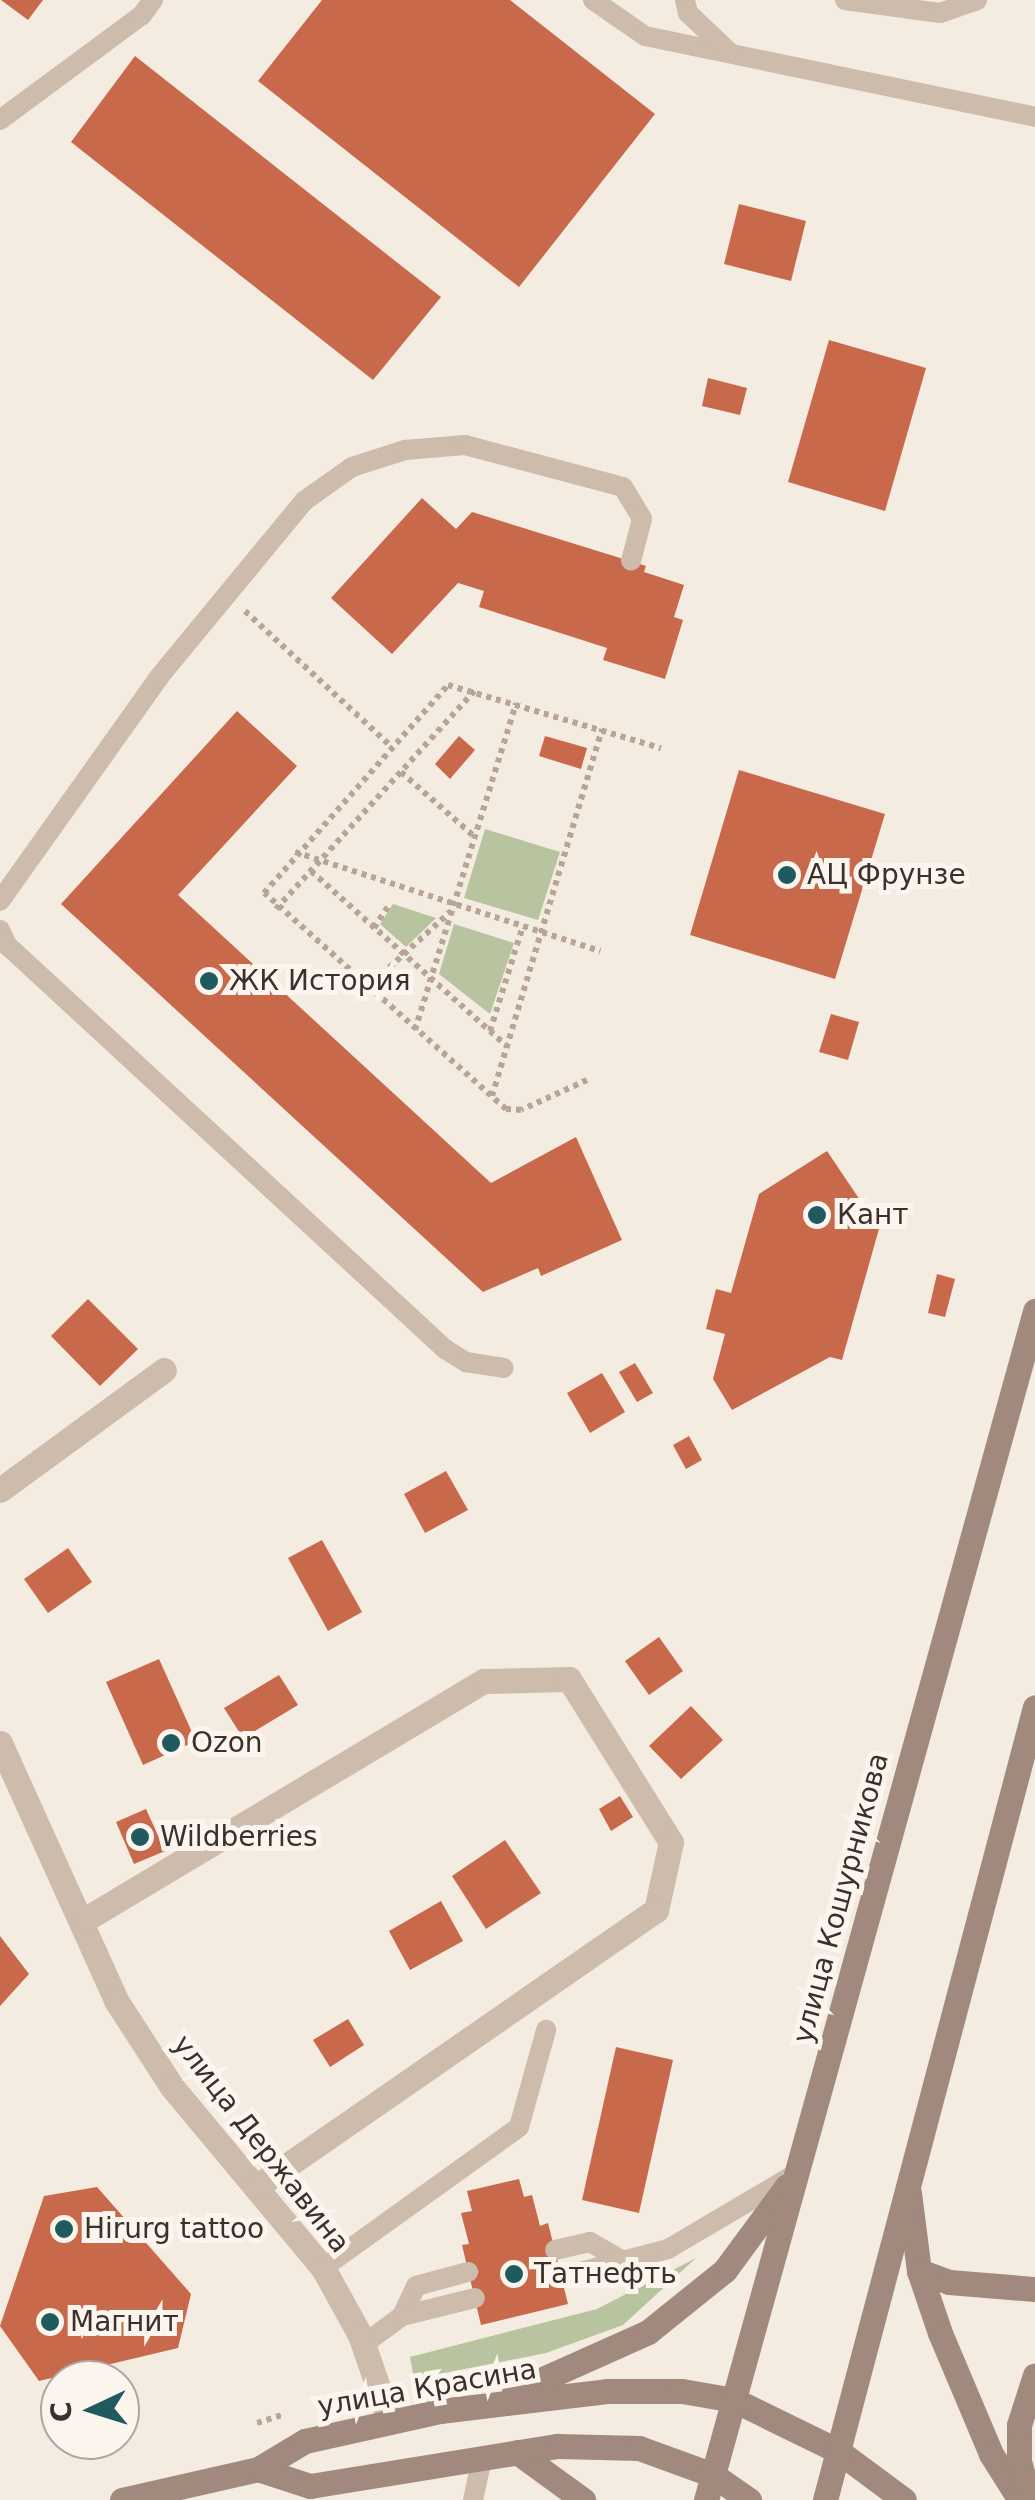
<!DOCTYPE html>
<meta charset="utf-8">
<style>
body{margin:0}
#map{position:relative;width:1035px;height:2500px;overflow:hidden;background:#f4ebe1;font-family:"DejaVu Sans",sans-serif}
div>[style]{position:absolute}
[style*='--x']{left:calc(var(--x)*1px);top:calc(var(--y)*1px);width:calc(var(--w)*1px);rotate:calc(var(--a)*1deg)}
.green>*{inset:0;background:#b8c4a0}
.building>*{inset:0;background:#c8694b}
.path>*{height:6px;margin-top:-3px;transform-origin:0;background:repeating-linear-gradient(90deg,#b9a596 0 5px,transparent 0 10px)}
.lane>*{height:20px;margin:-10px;padding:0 10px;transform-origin:10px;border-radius:10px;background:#cdbbac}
.street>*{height:25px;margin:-12.5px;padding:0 12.5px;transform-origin:12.5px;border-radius:12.5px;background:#cdbbac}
.secondary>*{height:25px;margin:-12.5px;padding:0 12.5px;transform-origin:12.5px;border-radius:12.5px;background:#a18a7d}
.dots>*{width:28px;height:28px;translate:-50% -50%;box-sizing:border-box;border:5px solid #fbf5ee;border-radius:50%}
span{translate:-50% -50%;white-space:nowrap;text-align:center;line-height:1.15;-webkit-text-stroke:10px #fbf5ee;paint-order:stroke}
.poi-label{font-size:28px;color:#3b302b}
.left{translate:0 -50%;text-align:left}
.street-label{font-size:28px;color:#3b302b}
.north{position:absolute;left:40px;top:2360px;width:100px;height:100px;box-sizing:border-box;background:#fbf5ee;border:2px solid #aea6a0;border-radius:50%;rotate:266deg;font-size:28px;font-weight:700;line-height:40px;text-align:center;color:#3b302b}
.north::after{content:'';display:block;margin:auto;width:35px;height:45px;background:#1f5a5e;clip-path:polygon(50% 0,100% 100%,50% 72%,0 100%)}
</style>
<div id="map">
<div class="green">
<i style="clip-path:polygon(485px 829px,560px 852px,538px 920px,464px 898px)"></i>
<i style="clip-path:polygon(393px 904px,436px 918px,406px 947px,380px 924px)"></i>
<i style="clip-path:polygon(454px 924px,514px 943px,490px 1014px,439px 974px)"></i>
<i style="clip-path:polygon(696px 2258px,623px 2325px,546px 2353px,414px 2379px,410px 2357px,597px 2309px)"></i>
</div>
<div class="building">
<i style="clip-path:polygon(1px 0,43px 0,28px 20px)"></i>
<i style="clip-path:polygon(322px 0,510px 0,655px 114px,519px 287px,258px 81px)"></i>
<i style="clip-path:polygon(135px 56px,441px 297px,373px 380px,71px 142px)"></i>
<i style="clip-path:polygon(739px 204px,806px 221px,791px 281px,724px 264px)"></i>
<i style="clip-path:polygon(829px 340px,926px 368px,885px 511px,788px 482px)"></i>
<i style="clip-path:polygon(708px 378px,747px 388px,740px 415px,702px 406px)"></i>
<i style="clip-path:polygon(422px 498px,456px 529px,472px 512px,646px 566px,644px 572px,684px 585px,674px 617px,683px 620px,665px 679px,603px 660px,607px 648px,479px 607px,484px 591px,458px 583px,392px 654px,331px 598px)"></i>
<i style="clip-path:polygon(237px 711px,297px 766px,178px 895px,491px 1183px,576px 1137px,622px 1240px,541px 1276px,538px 1268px,483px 1292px,61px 904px)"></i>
<i style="clip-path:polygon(459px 736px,475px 750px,450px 779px,435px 764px)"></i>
<i style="clip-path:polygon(545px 736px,587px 748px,581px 769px,539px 756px)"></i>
<i style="clip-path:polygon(739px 770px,885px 814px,835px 979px,690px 935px)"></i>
<i style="clip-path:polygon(831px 1014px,859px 1022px,848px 1060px,819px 1052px)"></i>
<i style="clip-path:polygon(827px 1151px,864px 1206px,884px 1211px,842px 1360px,830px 1357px,732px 1410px,713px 1379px,725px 1334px,706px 1329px,716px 1289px,731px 1293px,759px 1194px)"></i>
<i style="clip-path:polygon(937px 1274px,955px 1279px,945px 1317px,928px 1313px)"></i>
<i style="clip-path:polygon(88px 1299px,138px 1349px,100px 1386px,51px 1336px)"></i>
<i style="clip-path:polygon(635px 1363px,653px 1393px,637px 1402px,619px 1372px)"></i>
<i style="clip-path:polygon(602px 1373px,625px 1412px,590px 1433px,567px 1393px)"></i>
<i style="clip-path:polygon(689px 1436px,702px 1460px,686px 1469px,673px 1445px)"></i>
<i style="clip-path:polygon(446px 1471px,468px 1510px,425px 1533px,404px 1494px)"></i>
<i style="clip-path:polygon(322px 1540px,362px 1612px,328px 1631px,288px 1558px)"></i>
<i style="clip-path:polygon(68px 1548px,92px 1582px,48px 1613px,24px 1579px)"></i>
<i style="clip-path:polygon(659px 1637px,683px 1671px,649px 1695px,625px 1661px)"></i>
<i style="clip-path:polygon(159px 1659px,196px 1741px,143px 1765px,106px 1682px)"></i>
<i style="clip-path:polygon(279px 1675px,298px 1705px,243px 1738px,224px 1708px)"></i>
<i style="clip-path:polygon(691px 1706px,723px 1740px,681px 1779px,649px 1746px)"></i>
<i style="clip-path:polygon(620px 1796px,633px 1817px,611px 1831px,599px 1809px)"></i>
<i style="clip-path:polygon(146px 1809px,165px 1851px,134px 1864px,116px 1822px)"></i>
<i style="clip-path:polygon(505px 1840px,541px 1893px,486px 1929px,452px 1876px)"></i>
<i style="clip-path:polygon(441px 1901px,463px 1941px,410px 1970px,389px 1931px)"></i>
<i style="clip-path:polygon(0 1936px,29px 1974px,0 2006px)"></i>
<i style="clip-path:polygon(348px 2019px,364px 2045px,330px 2067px,313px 2040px)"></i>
<i style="clip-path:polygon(616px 2047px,673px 2060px,639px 2213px,582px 2200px)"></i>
<i style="clip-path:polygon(519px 2179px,524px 2197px,532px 2195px,540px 2226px,548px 2223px,568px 2304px,481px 2325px,462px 2245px,469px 2244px,461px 2213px,472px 2211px,467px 2191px)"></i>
<i style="clip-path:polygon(97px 2187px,191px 2294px,178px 2348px,39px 2381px,0 2326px,44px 2196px)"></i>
</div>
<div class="path">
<i style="--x:245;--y:611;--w:199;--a:42.8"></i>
<i style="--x:401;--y:772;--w:98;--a:41.3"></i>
<i style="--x:295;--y:852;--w:321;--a:18"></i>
<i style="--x:311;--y:871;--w:263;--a:41.8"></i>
<i style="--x:276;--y:909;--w:296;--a:-47.7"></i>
<i style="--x:374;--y:928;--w:27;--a:-57"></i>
<i style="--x:367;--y:988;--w:114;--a:-42.5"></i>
<i style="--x:415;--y:1030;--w:342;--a:-72.8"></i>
<i style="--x:490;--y:1031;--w:110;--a:-72.6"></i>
<i style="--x:587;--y:1080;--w:72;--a:155.6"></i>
<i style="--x:521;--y:1110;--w:15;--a:-176"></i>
<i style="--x:506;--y:1109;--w:324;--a:-138.2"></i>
<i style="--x:264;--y:893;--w:278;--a:-48.5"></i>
<i style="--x:448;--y:685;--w:222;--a:16.5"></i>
<i style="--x:492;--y:1096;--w:383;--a:-73.3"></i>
<i style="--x:257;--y:2423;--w:29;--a:-18"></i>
</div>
<div class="lane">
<i style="--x:593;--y:0;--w:63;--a:34.7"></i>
<i style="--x:645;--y:36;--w:398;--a:11.7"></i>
<i style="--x:685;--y:0;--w:13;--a:77"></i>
<i style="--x:688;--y:13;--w:55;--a:43.5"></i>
<i style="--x:845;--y:0;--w:96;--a:7.8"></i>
<i style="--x:940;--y:13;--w:39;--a:-19"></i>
<i style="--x:0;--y:120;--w:177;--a:-36.5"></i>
<i style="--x:142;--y:15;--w:19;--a:-54"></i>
<i style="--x:0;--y:901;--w:275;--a:-54.6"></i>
<i style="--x:159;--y:677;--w:228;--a:-50.5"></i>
<i style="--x:304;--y:501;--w:59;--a:-35.3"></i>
<i style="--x:352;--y:467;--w:56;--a:-17.8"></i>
<i style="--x:405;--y:450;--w:60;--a:-4.8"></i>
<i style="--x:465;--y:445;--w:163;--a:14.9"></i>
<i style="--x:623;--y:487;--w:37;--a:59"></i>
<i style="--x:642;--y:519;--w:43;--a:104.7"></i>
<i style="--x:0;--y:930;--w:17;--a:65"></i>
<i style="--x:7;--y:945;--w:596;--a:42.69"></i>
<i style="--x:445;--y:1349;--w:25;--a:32"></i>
<i style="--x:466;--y:1362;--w:38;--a:9"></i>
<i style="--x:555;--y:2250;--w:36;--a:-13"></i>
<i style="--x:590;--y:2242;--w:39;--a:30"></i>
<i style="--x:323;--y:2268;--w:241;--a:-35.7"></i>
<i style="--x:519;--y:2127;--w:101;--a:-74.4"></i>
<i style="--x:561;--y:2277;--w:111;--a:-14.7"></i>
<i style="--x:668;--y:2249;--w:142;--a:-30.5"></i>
<i style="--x:402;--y:2316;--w:33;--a:-65"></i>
<i style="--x:416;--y:2286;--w:54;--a:-15.1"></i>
<i style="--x:364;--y:2344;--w:47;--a:-36.4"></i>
<i style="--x:402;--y:2316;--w:75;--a:-13.9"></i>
<i style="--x:473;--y:2500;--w:43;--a:-77.9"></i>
</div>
<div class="street">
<i style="--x:0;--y:1490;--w:203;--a:-36.2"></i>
<i style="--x:0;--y:1743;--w:284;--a:65.7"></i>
<i style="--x:117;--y:2002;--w:101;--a:57.1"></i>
<i style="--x:172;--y:2087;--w:236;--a:50.2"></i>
<i style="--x:323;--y:2268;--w:77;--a:61.1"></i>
<i style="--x:360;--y:2335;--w:92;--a:71"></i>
<i style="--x:84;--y:1920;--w:466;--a:-30.9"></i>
<i style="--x:484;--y:1681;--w:85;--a:-1.3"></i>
<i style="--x:569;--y:1679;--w:192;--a:58"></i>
<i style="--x:671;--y:1842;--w:70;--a:102.4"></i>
<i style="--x:656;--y:1910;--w:487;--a:145.3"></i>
</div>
<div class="secondary">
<i style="--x:909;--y:2193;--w:79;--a:82.7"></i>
<i style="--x:919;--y:2271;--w:65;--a:71.3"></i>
<i style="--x:940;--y:2333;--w:131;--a:67.1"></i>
<i style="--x:991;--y:2454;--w:54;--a:57.8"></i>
<i style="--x:919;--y:2271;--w:32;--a:20"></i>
<i style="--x:949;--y:2282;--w:86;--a:4.7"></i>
<i style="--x:514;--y:2392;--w:147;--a:-24.1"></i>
<i style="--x:648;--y:2332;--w:99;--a:-38.8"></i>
<i style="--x:725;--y:2270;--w:104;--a:-53.6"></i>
<i style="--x:517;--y:2452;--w:82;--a:36"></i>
<i style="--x:258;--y:2469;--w:55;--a:18.1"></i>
<i style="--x:310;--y:2486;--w:251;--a:-9.2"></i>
<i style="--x:558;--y:2446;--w:81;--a:1.4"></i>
<i style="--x:639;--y:2448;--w:79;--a:20"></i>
<i style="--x:713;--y:2475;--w:44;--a:34.8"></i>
<i style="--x:122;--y:2500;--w:139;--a:-12.8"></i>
<i style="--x:258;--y:2469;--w:55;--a:-30.8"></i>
<i style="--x:305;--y:2441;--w:138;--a:-12.5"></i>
<i style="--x:440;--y:2411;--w:168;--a:-6.8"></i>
<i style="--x:607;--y:2391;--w:75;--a:0"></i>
<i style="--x:682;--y:2391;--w:53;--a:9.8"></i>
<i style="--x:734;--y:2400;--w:116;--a:26.1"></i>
<i style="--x:838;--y:2451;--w:82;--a:36.6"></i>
<i style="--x:706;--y:2500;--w:1234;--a:-74.53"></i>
<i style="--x:825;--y:2500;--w:820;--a:-75.17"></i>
<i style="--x:1030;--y:2500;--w:41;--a:-105.8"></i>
<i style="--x:1019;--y:2461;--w:36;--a:-90"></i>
<i style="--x:1019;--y:2425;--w:52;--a:-72.3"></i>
</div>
<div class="dots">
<i style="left:787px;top:875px;background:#1f5a5e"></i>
<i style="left:209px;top:981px;background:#1f5a5e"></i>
<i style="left:817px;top:1215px;background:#1f5a5e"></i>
<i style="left:171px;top:1743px;background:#1f5a5e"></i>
<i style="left:140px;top:1837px;background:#1f5a5e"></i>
<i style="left:64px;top:2229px;background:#1f5a5e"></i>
<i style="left:514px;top:2274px;background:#1f5a5e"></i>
<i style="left:50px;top:2322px;background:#1f5a5e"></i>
</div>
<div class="poi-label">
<span class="left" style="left:807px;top:875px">АЦ Фрунзе</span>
<span class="left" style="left:229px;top:981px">ЖК История</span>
<span class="left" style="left:837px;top:1215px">Кант</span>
<span class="left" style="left:191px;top:1743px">Ozon</span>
<span class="left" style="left:160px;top:1837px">Wildberries</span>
<span class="left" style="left:84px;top:2229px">Hirurg tattoo</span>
<span class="left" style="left:534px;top:2274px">Татнефть</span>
<span class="left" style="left:70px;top:2322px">Магнит</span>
</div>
<div class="street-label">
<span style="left:841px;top:1898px;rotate:-75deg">улица Кошурникова</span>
<span style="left:261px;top:2144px;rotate:52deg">улица Державина</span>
<span style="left:427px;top:2388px;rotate:-10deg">улица Красина</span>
</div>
<div class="north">С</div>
</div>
